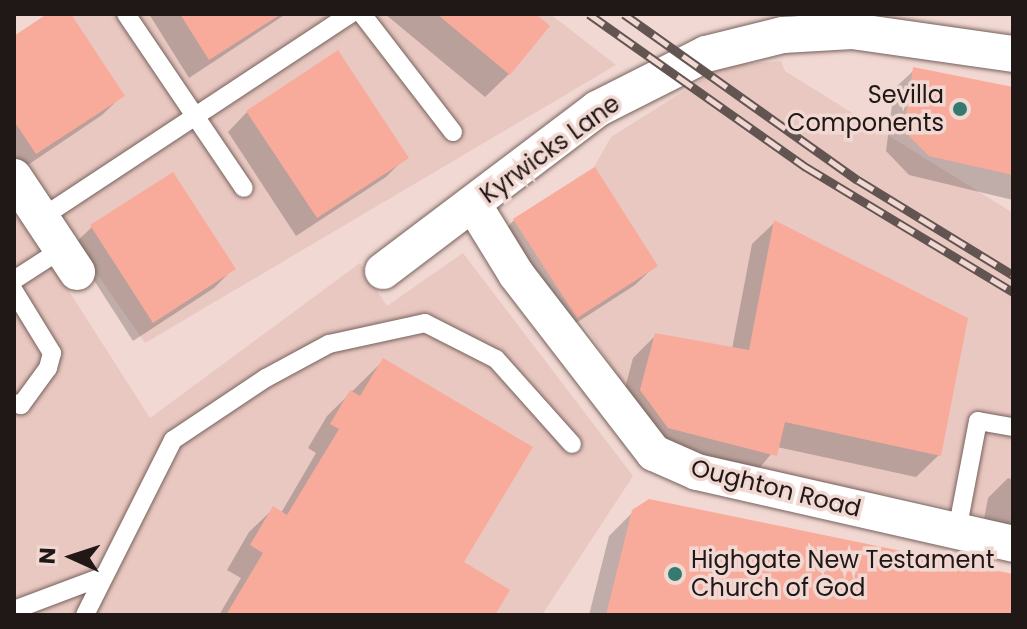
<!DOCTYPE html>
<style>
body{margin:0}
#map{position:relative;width:1027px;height:629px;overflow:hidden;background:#f1d8d2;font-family:Poppins,sans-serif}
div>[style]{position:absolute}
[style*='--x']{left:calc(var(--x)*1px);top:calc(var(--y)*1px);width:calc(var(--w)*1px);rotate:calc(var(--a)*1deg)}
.built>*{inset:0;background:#e9c8c1}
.shadow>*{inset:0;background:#0003}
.building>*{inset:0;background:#f9ab9b}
.roads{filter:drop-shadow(0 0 2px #76615c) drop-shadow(0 0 2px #76615c)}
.service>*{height:18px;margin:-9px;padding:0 9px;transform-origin:9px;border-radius:9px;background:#fff}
.minor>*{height:36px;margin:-18px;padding:0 18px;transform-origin:18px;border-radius:18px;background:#fff}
.rail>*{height:9px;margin-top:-4.5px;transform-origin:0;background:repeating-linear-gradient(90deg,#f1d8d2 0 18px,#625551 0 36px);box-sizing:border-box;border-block:2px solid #625551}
.dots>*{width:22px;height:22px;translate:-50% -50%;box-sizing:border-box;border:4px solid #f1d8d2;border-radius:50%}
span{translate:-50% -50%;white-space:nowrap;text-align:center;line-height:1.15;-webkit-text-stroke:7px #f1d8d2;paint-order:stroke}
.poi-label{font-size:24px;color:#201816}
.right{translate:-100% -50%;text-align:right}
.left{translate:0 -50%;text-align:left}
.street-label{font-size:24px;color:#201816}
.frame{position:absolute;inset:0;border:16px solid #201816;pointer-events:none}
.north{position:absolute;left:32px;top:517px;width:80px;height:80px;-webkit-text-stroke:6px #f1d8d2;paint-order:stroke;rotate:273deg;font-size:22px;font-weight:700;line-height:32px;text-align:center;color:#201816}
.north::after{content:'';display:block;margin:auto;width:28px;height:36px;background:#201816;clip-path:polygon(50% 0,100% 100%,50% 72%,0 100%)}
</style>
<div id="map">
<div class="built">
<i style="clip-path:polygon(47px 14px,550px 14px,616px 65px,145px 343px,14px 154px,14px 36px)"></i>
<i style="clip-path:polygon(781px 61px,785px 71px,1013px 213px,1013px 523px,909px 498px,771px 477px,660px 438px,513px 219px,594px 167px,611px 137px,724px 66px)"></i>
<i style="clip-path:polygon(14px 205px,150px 418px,360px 263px,387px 306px,463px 253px,633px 476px,542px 615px,26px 615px,14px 601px)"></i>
</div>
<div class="shadow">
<i style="clip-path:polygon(51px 14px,68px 14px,122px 96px,102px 115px,16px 173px,14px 38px)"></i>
<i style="clip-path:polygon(149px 14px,286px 14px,189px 78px)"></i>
<i style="clip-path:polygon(385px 14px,533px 14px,509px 74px,485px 97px)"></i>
<i style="clip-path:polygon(914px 70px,1013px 89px,1013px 200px,909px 175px,886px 151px,894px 89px)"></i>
<i style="clip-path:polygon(247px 112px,406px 157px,386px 177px,296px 236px,228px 132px)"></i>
<i style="clip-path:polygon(514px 220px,655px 266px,635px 285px,556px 336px,495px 240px)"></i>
<i style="clip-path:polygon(775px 222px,939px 455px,916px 477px,777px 447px,752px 477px,646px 450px,618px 414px,633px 358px,655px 336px,732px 349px,752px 244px)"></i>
<i style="clip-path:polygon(92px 227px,233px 269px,214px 288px,133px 341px,72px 246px)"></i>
<i style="clip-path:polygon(384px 360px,461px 563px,493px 615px,219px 615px,241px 578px,227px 570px,249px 532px,273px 509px,281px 513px,316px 453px,308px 448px,327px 416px)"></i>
<i style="clip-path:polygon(1008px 478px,1013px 480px,1013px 542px,981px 535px,988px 498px)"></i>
<i style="clip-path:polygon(633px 512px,1013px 577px,1013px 615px,589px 615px,609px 536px)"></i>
</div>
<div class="building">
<i style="clip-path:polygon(47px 14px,71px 14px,125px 96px,36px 154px,14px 121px,14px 36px)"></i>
<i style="clip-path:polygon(180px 14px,281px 14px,209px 60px)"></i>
<i style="clip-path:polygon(437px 14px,536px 14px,550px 26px,510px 75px)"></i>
<i style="clip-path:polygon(338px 50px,409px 158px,317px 218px,246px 111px)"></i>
<i style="clip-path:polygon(913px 67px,1013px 87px,1013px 175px,929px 156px,904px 131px)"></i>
<i style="clip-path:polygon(595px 167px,658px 266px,577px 318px,513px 219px)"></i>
<i style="clip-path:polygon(173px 172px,236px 269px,153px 323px,90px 225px)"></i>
<i style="clip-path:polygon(774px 220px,968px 318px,941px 456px,785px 422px,777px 456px,668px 428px,640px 390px,655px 333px,749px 350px)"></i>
<i style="clip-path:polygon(383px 358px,533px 447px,464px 562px,510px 590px,495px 615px,226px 615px,263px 553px,250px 545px,273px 506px,287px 515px,339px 429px,330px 424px,350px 390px,360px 396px)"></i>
<i style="clip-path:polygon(649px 499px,1013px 574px,1013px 615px,606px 615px,632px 510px)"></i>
</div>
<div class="roads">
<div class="service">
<i style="--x:126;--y:14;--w:210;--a:55.9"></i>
<i style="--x:362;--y:14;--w:149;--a:52.4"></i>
<i style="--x:41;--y:218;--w:370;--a:-33.4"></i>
<i style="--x:14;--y:280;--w:57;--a:-32.9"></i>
<i style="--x:14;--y:291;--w:73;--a:58.5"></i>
<i style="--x:52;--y:353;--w:16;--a:105"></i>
<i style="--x:48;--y:368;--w:46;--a:126.1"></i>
<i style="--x:21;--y:405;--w:7;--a:-164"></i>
<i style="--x:957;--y:531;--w:112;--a:-79.2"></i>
<i style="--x:978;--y:421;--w:36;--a:10"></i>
<i style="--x:14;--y:610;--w:94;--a:-20.6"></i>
<i style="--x:85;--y:615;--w:196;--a:-63.3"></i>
<i style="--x:173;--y:440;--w:112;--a:-33.7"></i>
<i style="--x:266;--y:378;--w:72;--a:-28.4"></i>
<i style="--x:329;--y:344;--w:98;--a:-12.3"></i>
<i style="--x:425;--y:323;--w:80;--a:26.9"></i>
<i style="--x:496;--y:359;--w:114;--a:48.2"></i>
</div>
<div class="minor">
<i style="--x:14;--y:177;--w:114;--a:56.4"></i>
<i style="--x:473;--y:204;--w:82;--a:58.4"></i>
<i style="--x:516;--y:274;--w:226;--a:52.4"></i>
<i style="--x:654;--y:453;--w:47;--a:23.8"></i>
<i style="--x:697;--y:472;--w:324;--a:12.8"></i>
<i style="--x:383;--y:271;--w:268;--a:-37.1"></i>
<i style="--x:597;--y:109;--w:122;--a:-26.8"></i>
<i style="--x:706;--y:54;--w:79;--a:-13.9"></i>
<i style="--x:783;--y:35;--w:69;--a:-3.3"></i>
<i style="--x:852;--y:31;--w:163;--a:8.1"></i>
</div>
</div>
<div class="rail">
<i style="--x:589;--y:14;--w:266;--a:35.2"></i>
<i style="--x:806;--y:167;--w:242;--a:31.1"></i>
<i style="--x:624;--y:14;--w:287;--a:35.4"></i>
<i style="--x:858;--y:180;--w:182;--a:31.5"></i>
</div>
<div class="dots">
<i style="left:960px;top:109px;background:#347a6f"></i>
<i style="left:675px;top:574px;background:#347a6f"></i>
</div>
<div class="poi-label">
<span class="right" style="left:944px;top:109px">Sevilla<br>Components</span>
<span class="left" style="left:691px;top:574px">Highgate New Testament<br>Church of God</span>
</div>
<div class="street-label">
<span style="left:550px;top:149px;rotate:-36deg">Kyrwicks Lane</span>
<span style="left:776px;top:488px;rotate:14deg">Oughton Road</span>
</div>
<div class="frame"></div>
<div class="north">N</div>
</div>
